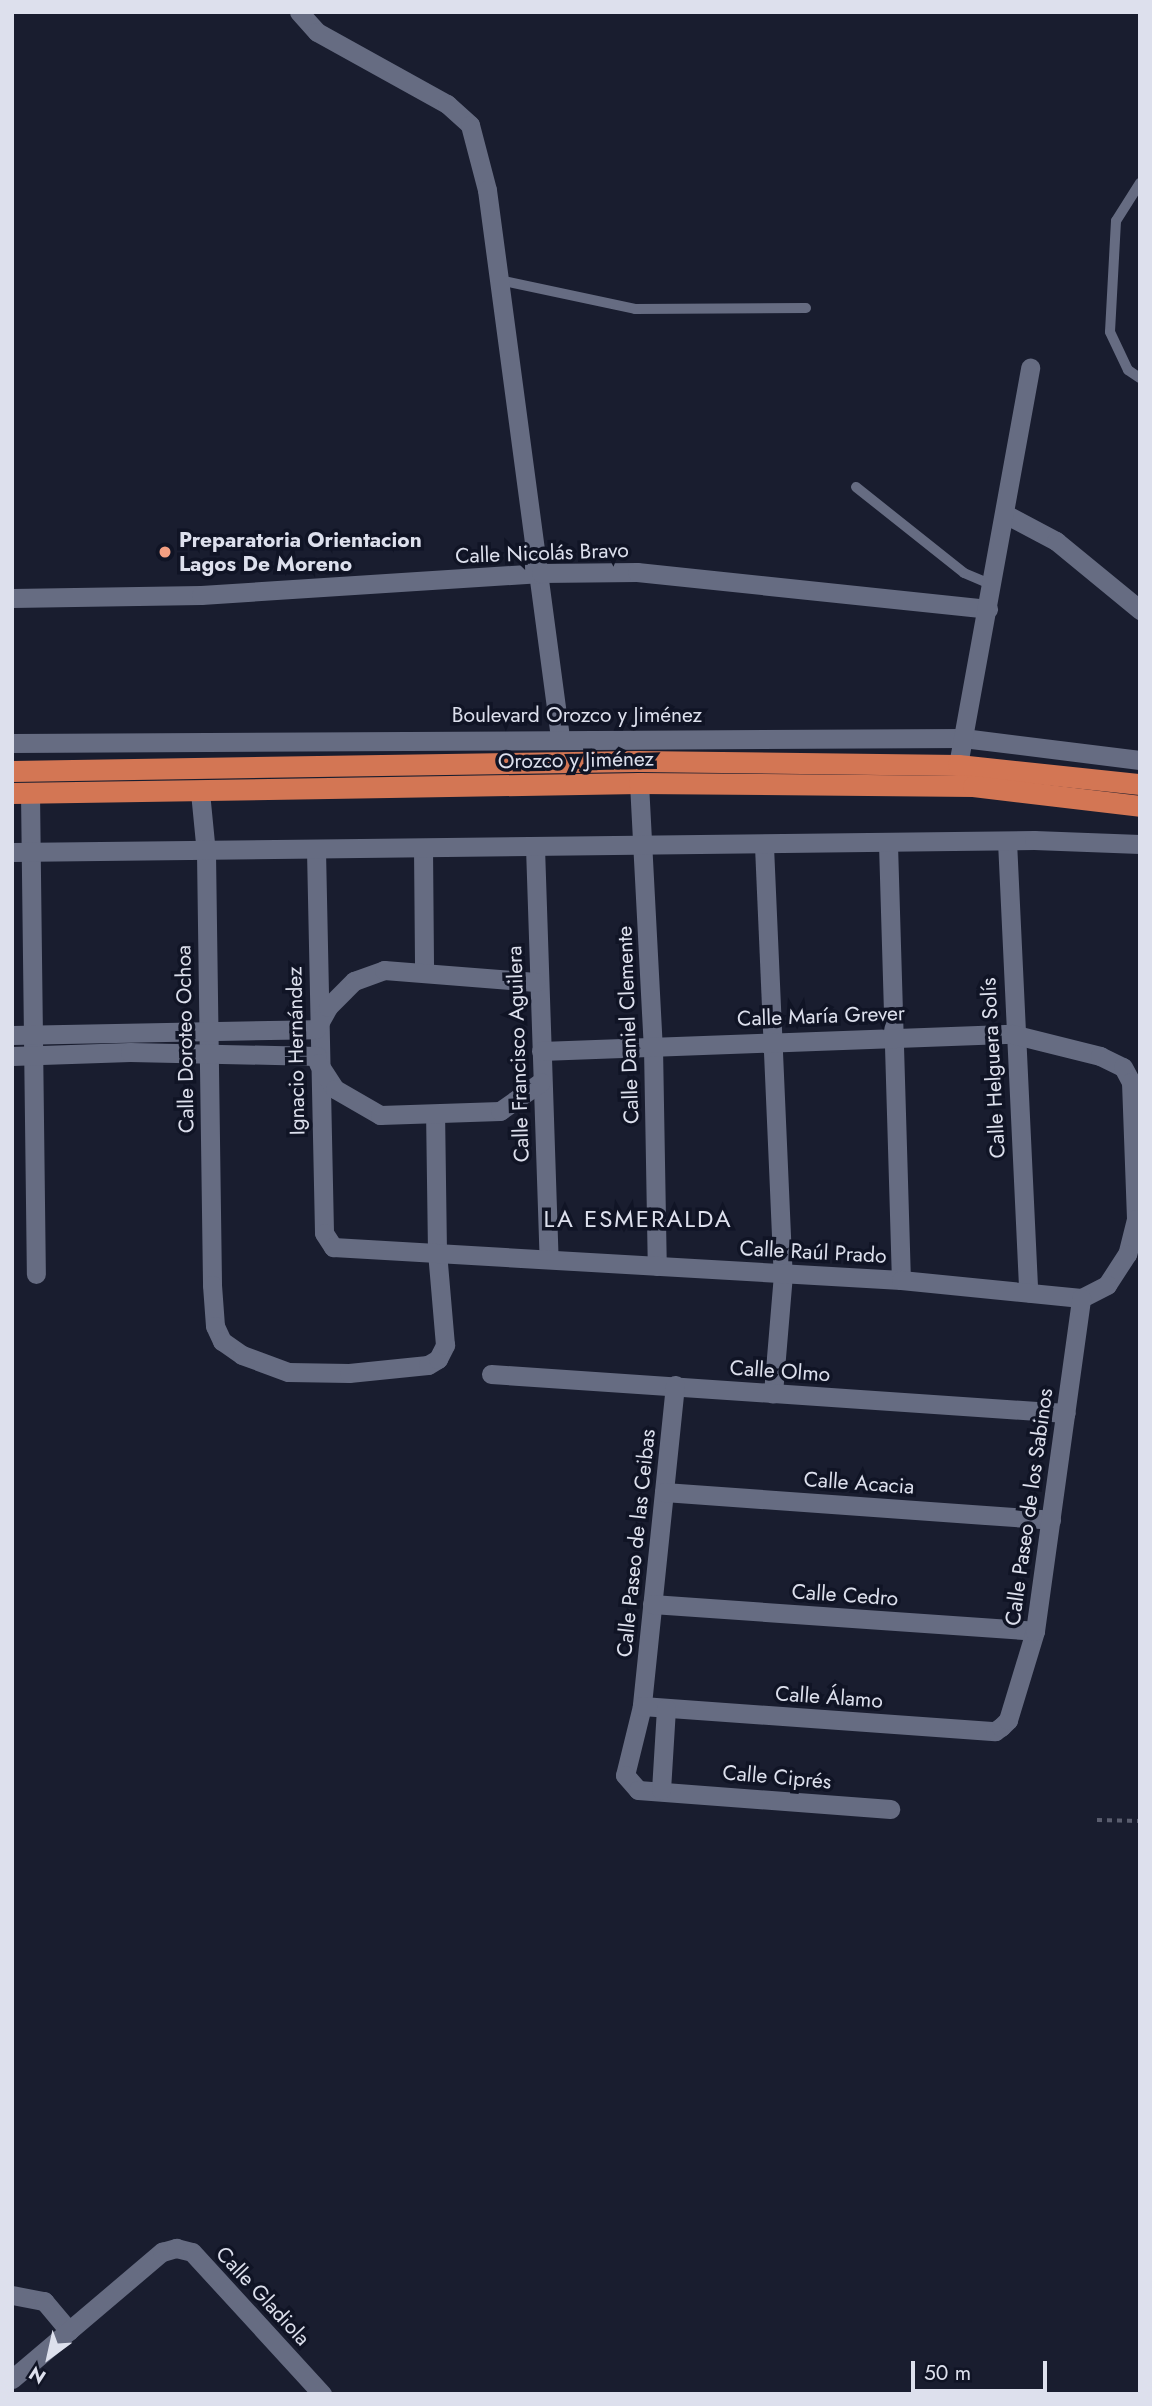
<!DOCTYPE html>
<meta charset="utf-8">
<style>
body{margin:0}
#map{position:relative;width:1152px;height:2406px;overflow:hidden;background:#191d2f;font-family:Jost,sans-serif}
div>[style]{position:absolute}
[style*='--x']{left:calc(var(--x)*1px);top:calc(var(--y)*1px);width:calc(var(--w)*1px);rotate:calc(var(--a)*1deg)}
.path>*{height:3.5px;margin-top:-1.75px;transform-origin:0;background:repeating-linear-gradient(90deg,#5a5d6e 0 5px,transparent 0 10px)}
.lane>*{height:10px;margin:-5px;padding:0 5px;transform-origin:5px;border-radius:5px;background:#666c82}
.street>*{height:19px;margin:-9.5px;padding:0 9.5px;transform-origin:9.5px;border-radius:9.5px;background:#666c82}
.highway>*{height:21px;margin:-10.5px;padding:0 10.5px;transform-origin:10.5px;border-radius:10.5px;background:#d37654}
.dots>*{width:19px;height:19px;translate:-50% -50%;box-sizing:border-box;border:4px solid #101425;border-radius:50%}
span{translate:-50% -50%;white-space:nowrap;text-align:center;line-height:1.15;-webkit-text-stroke:7px #101425;paint-order:stroke}
.poi-label{font-size:21px;color:#dde0ed;font-weight:700}
.left{translate:0 -50%;text-align:left}
.street-label{font-size:21px;color:#dde0ed}
.quarter-label{font-size:24px;color:#dde0ed;letter-spacing:2px}
.frame{position:absolute;inset:0;border:14px solid #dde0ed;pointer-events:none}
.north{position:absolute;left:14px;top:2322px;width:70px;height:70px;-webkit-text-stroke:5px #101425;paint-order:stroke;rotate:213deg;font-size:19px;font-weight:700;line-height:28px;text-align:center;color:#dde0ed}
.north::after{content:'';display:block;margin:auto;width:24px;height:32px;background:#dde0ed;clip-path:polygon(50% 0,100% 100%,50% 72%,0 100%)}
.scale{position:absolute;left:911px;top:2361px;width:136px;height:32px;box-sizing:border-box;border:4px solid #dde0ed;border-top:0;padding-left:9px;font-size:21px;line-height:24px;white-space:nowrap;color:#dde0ed;-webkit-text-stroke:5px #101425;paint-order:stroke}
</style>
<div id="map">
<div class="path">
<i style="--x:1097;--y:1820;--w:43;--a:1.3"></i>
</div>
<div class="lane">
<i style="--x:1140;--y:183;--w:45;--a:122.3"></i>
<i style="--x:1116;--y:221;--w:111;--a:93.1"></i>
<i style="--x:1110;--y:332;--w:42;--a:64.7"></i>
<i style="--x:1128;--y:370;--w:14;--a:34"></i>
<i style="--x:499;--y:280;--w:139;--a:12"></i>
<i style="--x:635;--y:309;--w:171;--a:-0.3"></i>
<i style="--x:856;--y:487;--w:138;--a:38.5"></i>
<i style="--x:964;--y:573;--w:30;--a:23"></i>
</div>
<div class="street">
<i style="--x:299;--y:12;--w:27;--a:48"></i>
<i style="--x:317;--y:32;--w:149;--a:29"></i>
<i style="--x:447;--y:104;--w:31;--a:42"></i>
<i style="--x:470;--y:125;--w:67;--a:75.3"></i>
<i style="--x:487;--y:190;--w:552;--a:82.4"></i>
<i style="--x:1005;--y:514;--w:58;--a:27.9"></i>
<i style="--x:1056;--y:541;--w:109;--a:39.4"></i>
<i style="--x:12;--y:598;--w:189;--a:-0.9"></i>
<i style="--x:201;--y:595;--w:341;--a:-3.7"></i>
<i style="--x:541;--y:573;--w:96;--a:-0.6"></i>
<i style="--x:637;--y:572;--w:353;--a:6"></i>
<i style="--x:12;--y:743;--w:951;--a:-0.3"></i>
<i style="--x:963;--y:738;--w:178;--a:7.1"></i>
<i style="--x:958;--y:765;--w:404;--a:-79.7"></i>
<i style="--x:639;--y:783;--w:264;--a:87"></i>
<i style="--x:653;--y:1047;--w:219;--a:89"></i>
<i style="--x:200;--y:792;--w:61;--a:84.4"></i>
<i style="--x:206;--y:853;--w:432;--a:89.2"></i>
<i style="--x:212;--y:1285;--w:41;--a:85.8"></i>
<i style="--x:215;--y:1326;--w:17;--a:65"></i>
<i style="--x:222;--y:1341;--w:24;--a:35"></i>
<i style="--x:242;--y:1355;--w:49;--a:20.3"></i>
<i style="--x:288;--y:1372;--w:61;--a:0.9"></i>
<i style="--x:349;--y:1373;--w:79;--a:-5.8"></i>
<i style="--x:428;--y:1365;--w:12;--a:-31"></i>
<i style="--x:438;--y:1359;--w:16;--a:-63"></i>
<i style="--x:445;--y:1345;--w:93;--a:-94.9"></i>
<i style="--x:437;--y:1252;--w:136;--a:-90.8"></i>
<i style="--x:30;--y:793;--w:481;--a:89.3"></i>
<i style="--x:1007;--y:841;--w:452;--a:87.3"></i>
<i style="--x:888;--y:844;--w:436;--a:88.3"></i>
<i style="--x:764;--y:846;--w:428;--a:87.5"></i>
<i style="--x:783;--y:1274;--w:120;--a:94.8"></i>
<i style="--x:535;--y:847;--w:412;--a:88.1"></i>
<i style="--x:423;--y:848;--w:122;--a:89.5"></i>
<i style="--x:316;--y:850;--w:383;--a:88.8"></i>
<i style="--x:324;--y:1233;--w:17;--a:57"></i>
<i style="--x:333;--y:1247;--w:569;--a:3.33"></i>
<i style="--x:901;--y:1280;--w:181;--a:5.7"></i>
<i style="--x:12;--y:852;--w:1022;--a:-0.67"></i>
<i style="--x:1034;--y:840;--w:106;--a:2.2"></i>
<i style="--x:12;--y:1035;--w:304;--a:-1.1"></i>
<i style="--x:316;--y:1029;--w:25;--a:-61"></i>
<i style="--x:328;--y:1007;--w:37;--a:-45"></i>
<i style="--x:354;--y:981;--w:32;--a:-20"></i>
<i style="--x:384;--y:970;--w:152;--a:4.5"></i>
<i style="--x:541;--y:1051;--w:471;--a:-2.1"></i>
<i style="--x:1012;--y:1034;--w:91;--a:14"></i>
<i style="--x:1100;--y:1056;--w:25;--a:26"></i>
<i style="--x:1123;--y:1067;--w:17;--a:62"></i>
<i style="--x:1131;--y:1082;--w:137;--a:87.9"></i>
<i style="--x:1136;--y:1219;--w:36;--a:104"></i>
<i style="--x:1127;--y:1254;--w:37;--a:123"></i>
<i style="--x:1107;--y:1285;--w:29;--a:153"></i>
<i style="--x:12;--y:1056;--w:118;--a:-1.9"></i>
<i style="--x:130;--y:1052;--w:187;--a:1.2"></i>
<i style="--x:318;--y:1063;--w:31;--a:57"></i>
<i style="--x:335;--y:1089;--w:52;--a:30"></i>
<i style="--x:380;--y:1115;--w:120;--a:-1.9"></i>
<i style="--x:500;--y:1111;--w:50;--a:-35.3"></i>
<i style="--x:491;--y:1374;--w:576;--a:3.88"></i>
<i style="--x:675;--y:1385;--w:323;--a:95.9"></i>
<i style="--x:642;--y:1706;--w:71;--a:103.8"></i>
<i style="--x:625;--y:1775;--w:20;--a:49"></i>
<i style="--x:638;--y:1790;--w:253;--a:4.3"></i>
<i style="--x:664;--y:1492;--w:388;--a:4.1"></i>
<i style="--x:652;--y:1604;--w:384;--a:4"></i>
<i style="--x:642;--y:1706;--w:354;--a:4.1"></i>
<i style="--x:995;--y:1731;--w:7;--a:-34"></i>
<i style="--x:1001;--y:1727;--w:10;--a:-45"></i>
<i style="--x:1008;--y:1720;--w:93;--a:-73.1"></i>
<i style="--x:1035;--y:1631;--w:336;--a:-82.1"></i>
<i style="--x:661;--y:1790;--w:82;--a:-86.5"></i>
<i style="--x:12;--y:2295;--w:33;--a:11"></i>
<i style="--x:44;--y:2301;--w:39;--a:50"></i>
<i style="--x:12;--y:2379;--w:197;--a:-40.3"></i>
<i style="--x:162;--y:2252;--w:15;--a:-16"></i>
<i style="--x:176;--y:2248;--w:16;--a:14"></i>
<i style="--x:192;--y:2252;--w:193;--a:47.5"></i>
</div>
<div class="highway">
<i style="--x:12;--y:771;--w:625;--a:-0.92"></i>
<i style="--x:637;--y:761;--w:321;--a:0.7"></i>
<i style="--x:958;--y:765;--w:183;--a:6"></i>
<i style="--x:12;--y:793;--w:627;--a:-0.91"></i>
<i style="--x:639;--y:783;--w:334;--a:0.5"></i>
<i style="--x:973;--y:786;--w:168;--a:6.8"></i>
</div>
<div class="dots">
<i style="left:165px;top:552px;background:#f39f82"></i>
</div>
<div class="poi-label">
<span class="left" style="left:179px;top:552px">Preparatoria Orientacion<br>Lagos De Moreno</span>
</div>
<div class="street-label">
<span style="left:542px;top:553px;rotate:-2deg">Calle Nicolás Bravo</span>
<span style="left:577px;top:715px">Boulevard Orozco y Jiménez</span>
<span style="left:576px;top:760px;rotate:-1deg">Orozco y Jiménez</span>
<span style="left:821px;top:1016px;rotate:-2deg">Calle María Grever</span>
<span style="left:628px;top:1025px;rotate:-92deg">Calle Daniel Clemente</span>
<span style="left:185px;top:1039px;rotate:-91deg">Calle Doroteo Ochoa</span>
<span style="left:296px;top:1051px;rotate:-91deg">Ignacio Hernández</span>
<span style="left:518px;top:1054px;rotate:-92deg">Calle Francisco Aguilera</span>
<span style="left:993px;top:1068px;rotate:-93deg">Calle Helguera Solís</span>
<span style="left:813px;top:1252px;rotate:3deg">Calle Raúl Prado</span>
<span style="left:780px;top:1371px;rotate:4deg">Calle Olmo</span>
<span style="left:859px;top:1483px;rotate:4deg">Calle Acacia</span>
<span style="left:1029px;top:1507px;rotate:-82deg">Calle Paseo de los Sabinos</span>
<span style="left:636px;top:1543px;rotate:-84deg">Calle Paseo de las Ceibas</span>
<span style="left:845px;top:1595px;rotate:4deg">Calle Cedro</span>
<span style="left:829px;top:1697px;rotate:4deg">Calle Álamo</span>
<span style="left:777px;top:1777px;rotate:5deg">Calle Ciprés</span>
<span style="left:263px;top:2296px;rotate:47deg">Calle Gladiola</span>
</div>
<div class="quarter-label">
<span style="left:638px;top:1219px">LA ESMERALDA</span>
</div>
<div class="frame"></div>
<div class="north">N</div>
<div class="scale">50 m</div>
</div>
